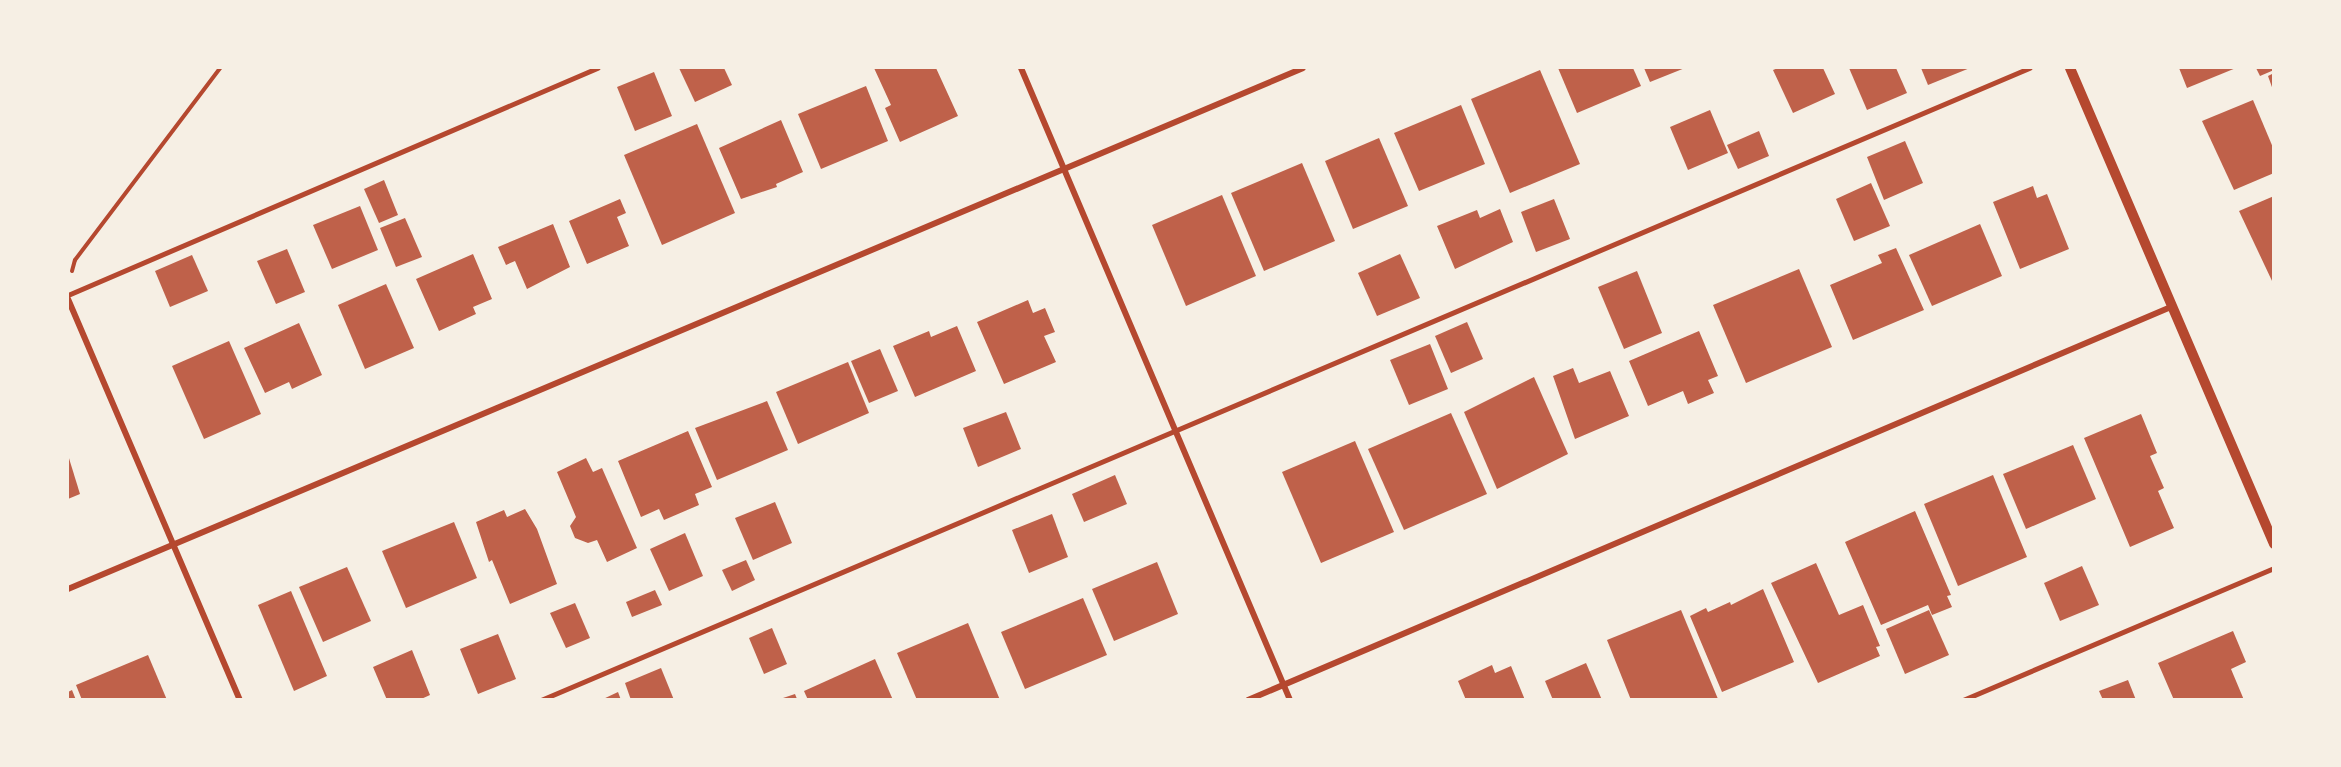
<!DOCTYPE html>
<style>
body{margin:0}
#map{position:relative;width:2341px;height:767px;overflow:hidden;background:#f6efe4;font-family:"Open Sans",sans-serif}
div>[style]{position:absolute}
[style*='--x']{left:calc(var(--x)*1px);top:calc(var(--y)*1px);width:calc(var(--w)*1px);rotate:calc(var(--a)*1deg)}
.building>*{inset:0;background:#bf614a}
.path>*{height:4px;margin:-2px;padding:0 2px;transform-origin:2px;border-radius:2px;background:#b5482f}
.service>*{height:4.5px;margin:-2.25px;padding:0 2.25px;transform-origin:2.25px;border-radius:2.25px;background:#b5482f}
.minor>*{height:6px;margin:-3px;padding:0 3px;transform-origin:3px;border-radius:3px;background:#b5482f}
.tertiary>*{height:10px;margin:-5px;padding:0 5px;transform-origin:5px;border-radius:5px;background:#b5482f}
span{translate:-50% -50%;white-space:nowrap;text-align:center;line-height:1.15;-webkit-text-stroke:6px #f6efe4;paint-order:stroke}
.frame{position:absolute;inset:0;border:69px solid #f6efe4;pointer-events:none}
</style>
<div id="map">
<div class="building">
<i style="clip-path:polygon(679px 68px,724px 68px,732px 85px,695px 102px)"></i>
<i style="clip-path:polygon(874px 68px,936px 68px,958px 116px,900px 142px,885px 108px,891px 105px)"></i>
<i style="clip-path:polygon(1558px 68px,1633px 68px,1641px 86px,1577px 113px)"></i>
<i style="clip-path:polygon(1644px 68px,1685px 68px,1650px 82px)"></i>
<i style="clip-path:polygon(1778px 68px,1823px 68px,1835px 94px,1793px 113px,1773px 70px)"></i>
<i style="clip-path:polygon(1849px 68px,1896px 68px,1907px 93px,1867px 110px)"></i>
<i style="clip-path:polygon(1921px 68px,1970px 68px,1928px 85px)"></i>
<i style="clip-path:polygon(2179px 68px,2236px 68px,2187px 88px)"></i>
<i style="clip-path:polygon(2256px 68px,2274px 68px,2274px 70px,2260px 76px)"></i>
<i style="clip-path:polygon(1540px 70px,1580px 164px,1510px 193px,1471px 99px)"></i>
<i style="clip-path:polygon(654px 72px,672px 116px,635px 131px,617px 87px)"></i>
<i style="clip-path:polygon(2274px 73px,2274px 90px,2273px 90px,2268px 76px)"></i>
<i style="clip-path:polygon(866px 86px,888px 141px,821px 169px,798px 114px)"></i>
<i style="clip-path:polygon(2253px 100px,2274px 150px,2274px 173px,2234px 190px,2202px 121px)"></i>
<i style="clip-path:polygon(1461px 105px,1485px 164px,1419px 191px,1394px 133px)"></i>
<i style="clip-path:polygon(1710px 110px,1728px 153px,1688px 170px,1670px 127px)"></i>
<i style="clip-path:polygon(781px 120px,803px 172px,776px 184px,777px 187px,741px 199px,719px 148px)"></i>
<i style="clip-path:polygon(697px 124px,735px 213px,662px 245px,624px 155px)"></i>
<i style="clip-path:polygon(1759px 131px,1769px 156px,1738px 169px,1727px 145px)"></i>
<i style="clip-path:polygon(1379px 138px,1408px 206px,1353px 229px,1325px 161px)"></i>
<i style="clip-path:polygon(1905px 141px,1923px 183px,1884px 200px,1867px 157px)"></i>
<i style="clip-path:polygon(1302px 163px,1335px 241px,1264px 271px,1231px 193px)"></i>
<i style="clip-path:polygon(384px 180px,398px 215px,379px 223px,364px 189px)"></i>
<i style="clip-path:polygon(1871px 183px,1890px 226px,1854px 241px,1836px 199px)"></i>
<i style="clip-path:polygon(2033px 186px,2037px 198px,2047px 194px,2069px 249px,2020px 269px,1993px 202px)"></i>
<i style="clip-path:polygon(1222px 195px,1256px 276px,1186px 306px,1152px 225px)"></i>
<i style="clip-path:polygon(2274px 196px,2274px 283px,2273px 283px,2239px 211px)"></i>
<i style="clip-path:polygon(620px 199px,626px 213px,617px 217px,629px 246px,587px 264px,569px 221px)"></i>
<i style="clip-path:polygon(1554px 199px,1570px 239px,1536px 252px,1521px 212px)"></i>
<i style="clip-path:polygon(360px 206px,378px 250px,332px 269px,313px 225px)"></i>
<i style="clip-path:polygon(1500px 209px,1513px 242px,1455px 269px,1437px 226px,1477px 210px,1480px 218px)"></i>
<i style="clip-path:polygon(405px 218px,422px 257px,396px 267px,380px 228px)"></i>
<i style="clip-path:polygon(553px 224px,570px 267px,527px 289px,515px 261px,506px 265px,498px 247px)"></i>
<i style="clip-path:polygon(1980px 224px,2002px 276px,1932px 306px,1909px 255px)"></i>
<i style="clip-path:polygon(1896px 248px,1924px 310px,1853px 340px,1830px 285px,1882px 263px,1878px 255px)"></i>
<i style="clip-path:polygon(287px 249px,305px 292px,276px 304px,257px 261px)"></i>
<i style="clip-path:polygon(473px 254px,492px 299px,473px 307px,476px 314px,439px 331px,416px 279px)"></i>
<i style="clip-path:polygon(1400px 254px,1420px 298px,1377px 316px,1358px 273px)"></i>
<i style="clip-path:polygon(192px 255px,208px 291px,170px 307px,155px 271px)"></i>
<i style="clip-path:polygon(1799px 269px,1832px 347px,1746px 383px,1713px 305px)"></i>
<i style="clip-path:polygon(1637px 271px,1662px 333px,1624px 349px,1598px 287px)"></i>
<i style="clip-path:polygon(386px 284px,414px 348px,365px 369px,338px 305px)"></i>
<i style="clip-path:polygon(1028px 300px,1033px 313px,1045px 308px,1055px 332px,1044px 336px,1056px 362px,1004px 384px,977px 322px)"></i>
<i style="clip-path:polygon(1467px 322px,1483px 359px,1451px 373px,1435px 336px)"></i>
<i style="clip-path:polygon(299px 323px,322px 375px,292px 389px,289px 382px,265px 393px,244px 348px)"></i>
<i style="clip-path:polygon(957px 326px,976px 371px,915px 397px,893px 346px,929px 331px,931px 337px)"></i>
<i style="clip-path:polygon(1699px 331px,1718px 376px,1708px 380px,1714px 393px,1688px 404px,1683px 391px,1648px 406px,1629px 361px)"></i>
<i style="clip-path:polygon(229px 341px,261px 414px,204px 439px,172px 366px)"></i>
<i style="clip-path:polygon(1430px 344px,1448px 389px,1409px 405px,1390px 360px)"></i>
<i style="clip-path:polygon(880px 349px,898px 391px,869px 403px,851px 361px)"></i>
<i style="clip-path:polygon(848px 362px,869px 413px,798px 444px,776px 392px)"></i>
<i style="clip-path:polygon(1573px 368px,1579px 383px,1610px 371px,1629px 416px,1575px 439px,1553px 376px)"></i>
<i style="clip-path:polygon(1534px 377px,1568px 454px,1497px 489px,1464px 412px)"></i>
<i style="clip-path:polygon(767px 401px,788px 450px,717px 480px,695px 428px)"></i>
<i style="clip-path:polygon(1006px 412px,1021px 449px,978px 467px,963px 428px)"></i>
<i style="clip-path:polygon(1451px 413px,1487px 494px,1404px 530px,1368px 449px)"></i>
<i style="clip-path:polygon(2141px 414px,2157px 453px,2150px 456px,2164px 488px,2158px 491px,2174px 528px,2130px 547px,2084px 438px)"></i>
<i style="clip-path:polygon(688px 431px,712px 487px,695px 494px,699px 505px,664px 520px,659px 509px,641px 517px,618px 461px)"></i>
<i style="clip-path:polygon(1355px 441px,1394px 532px,1321px 563px,1282px 472px)"></i>
<i style="clip-path:polygon(2073px 445px,2096px 499px,2026px 529px,2003px 474px)"></i>
<i style="clip-path:polygon(68px 455px,80px 494px,68px 499px)"></i>
<i style="clip-path:polygon(586px 458px,593px 472px,602px 468px,637px 548px,607px 562px,597px 540px,588px 543px,575px 538px,570px 526px,576px 517px,557px 472px)"></i>
<i style="clip-path:polygon(1115px 475px,1127px 504px,1084px 522px,1072px 494px)"></i>
<i style="clip-path:polygon(1993px 475px,2027px 557px,1958px 586px,1924px 504px)"></i>
<i style="clip-path:polygon(775px 502px,792px 543px,753px 560px,735px 518px)"></i>
<i style="clip-path:polygon(525px 509px,537px 529px,557px 584px,510px 604px,492px 560px,489px 562px,476px 522px,504px 510px,507px 517px)"></i>
<i style="clip-path:polygon(1915px 511px,1951px 595px,1947px 596px,1952px 607px,1932px 615px,1928px 605px,1881px 625px,1845px 542px)"></i>
<i style="clip-path:polygon(1052px 514px,1068px 557px,1029px 573px,1012px 530px)"></i>
<i style="clip-path:polygon(454px 522px,477px 578px,406px 608px,382px 551px)"></i>
<i style="clip-path:polygon(685px 533px,703px 576px,669px 591px,650px 549px)"></i>
<i style="clip-path:polygon(746px 560px,755px 580px,732px 591px,722px 570px)"></i>
<i style="clip-path:polygon(1157px 562px,1178px 614px,1114px 641px,1092px 589px)"></i>
<i style="clip-path:polygon(1816px 563px,1839px 615px,1863px 605px,1880px 646px,1876px 647px,1880px 656px,1818px 683px,1771px 583px)"></i>
<i style="clip-path:polygon(2082px 566px,2099px 605px,2060px 621px,2044px 583px)"></i>
<i style="clip-path:polygon(347px 567px,371px 621px,323px 642px,299px 587px)"></i>
<i style="clip-path:polygon(1763px 589px,1794px 662px,1722px 692px,1690px 616px,1706px 608px,1708px 612px,1730px 602px,1731px 605px)"></i>
<i style="clip-path:polygon(655px 590px,662px 605px,632px 617px,626px 602px)"></i>
<i style="clip-path:polygon(291px 591px,327px 676px,294px 691px,258px 605px)"></i>
<i style="clip-path:polygon(1083px 598px,1107px 655px,1025px 689px,1001px 632px)"></i>
<i style="clip-path:polygon(575px 603px,590px 638px,566px 648px,550px 613px)"></i>
<i style="clip-path:polygon(1681px 610px,1718px 699px,1631px 700px,1607px 640px)"></i>
<i style="clip-path:polygon(1929px 610px,1949px 655px,1905px 674px,1886px 629px)"></i>
<i style="clip-path:polygon(968px 623px,1000px 700px,917px 700px,897px 653px)"></i>
<i style="clip-path:polygon(772px 628px,787px 664px,764px 674px,749px 638px)"></i>
<i style="clip-path:polygon(2233px 631px,2246px 662px,2231px 669px,2244px 700px,2174px 700px,2158px 663px)"></i>
<i style="clip-path:polygon(498px 634px,516px 679px,478px 694px,460px 649px)"></i>
<i style="clip-path:polygon(412px 650px,430px 695px,419px 700px,387px 700px,373px 667px)"></i>
<i style="clip-path:polygon(148px 655px,167px 700px,82px 700px,76px 685px)"></i>
<i style="clip-path:polygon(875px 659px,893px 700px,808px 700px,804px 691px)"></i>
<i style="clip-path:polygon(1586px 663px,1602px 700px,1553px 700px,1545px 681px)"></i>
<i style="clip-path:polygon(1492px 665px,1495px 673px,1511px 666px,1525px 700px,1466px 700px,1458px 681px)"></i>
<i style="clip-path:polygon(661px 668px,674px 700px,631px 700px,625px 683px)"></i>
<i style="clip-path:polygon(2128px 680px,2136px 700px,2103px 700px,2099px 691px)"></i>
<i style="clip-path:polygon(72px 690px,76px 700px,68px 700px,68px 692px)"></i>
<i style="clip-path:polygon(618px 692px,621px 700px,601px 700px)"></i>
<i style="clip-path:polygon(795px 694px,797px 699px,780px 699px)"></i>
</div>
<div class="path">
<i style="--x:72;--y:271;--w:11;--a:-75"></i>
<i style="--x:75;--y:260;--w:241;--a:-52.9"></i>
</div>
<div class="service">
<i style="--x:68;--y:295;--w:576;--a:-23.22"></i>
<i style="--x:541;--y:700;--w:1617;--a:-23.01"></i>
<i style="--x:1963;--y:700;--w:338;--a:-23"></i>
</div>
<div class="minor">
<i style="--x:1021;--y:68;--w:687;--a:66.94"></i>
<i style="--x:68;--y:299;--w:436;--a:66.8"></i>
<i style="--x:68;--y:589;--w:1340;--a:-22.87"></i>
<i style="--x:1248;--y:700;--w:1005;--a:-23.07"></i>
</div>
<div class="tertiary">
<i style="--x:2070;--y:68;--w:518;--a:66.8"></i>
</div>
<div class="frame"></div>
</div>
